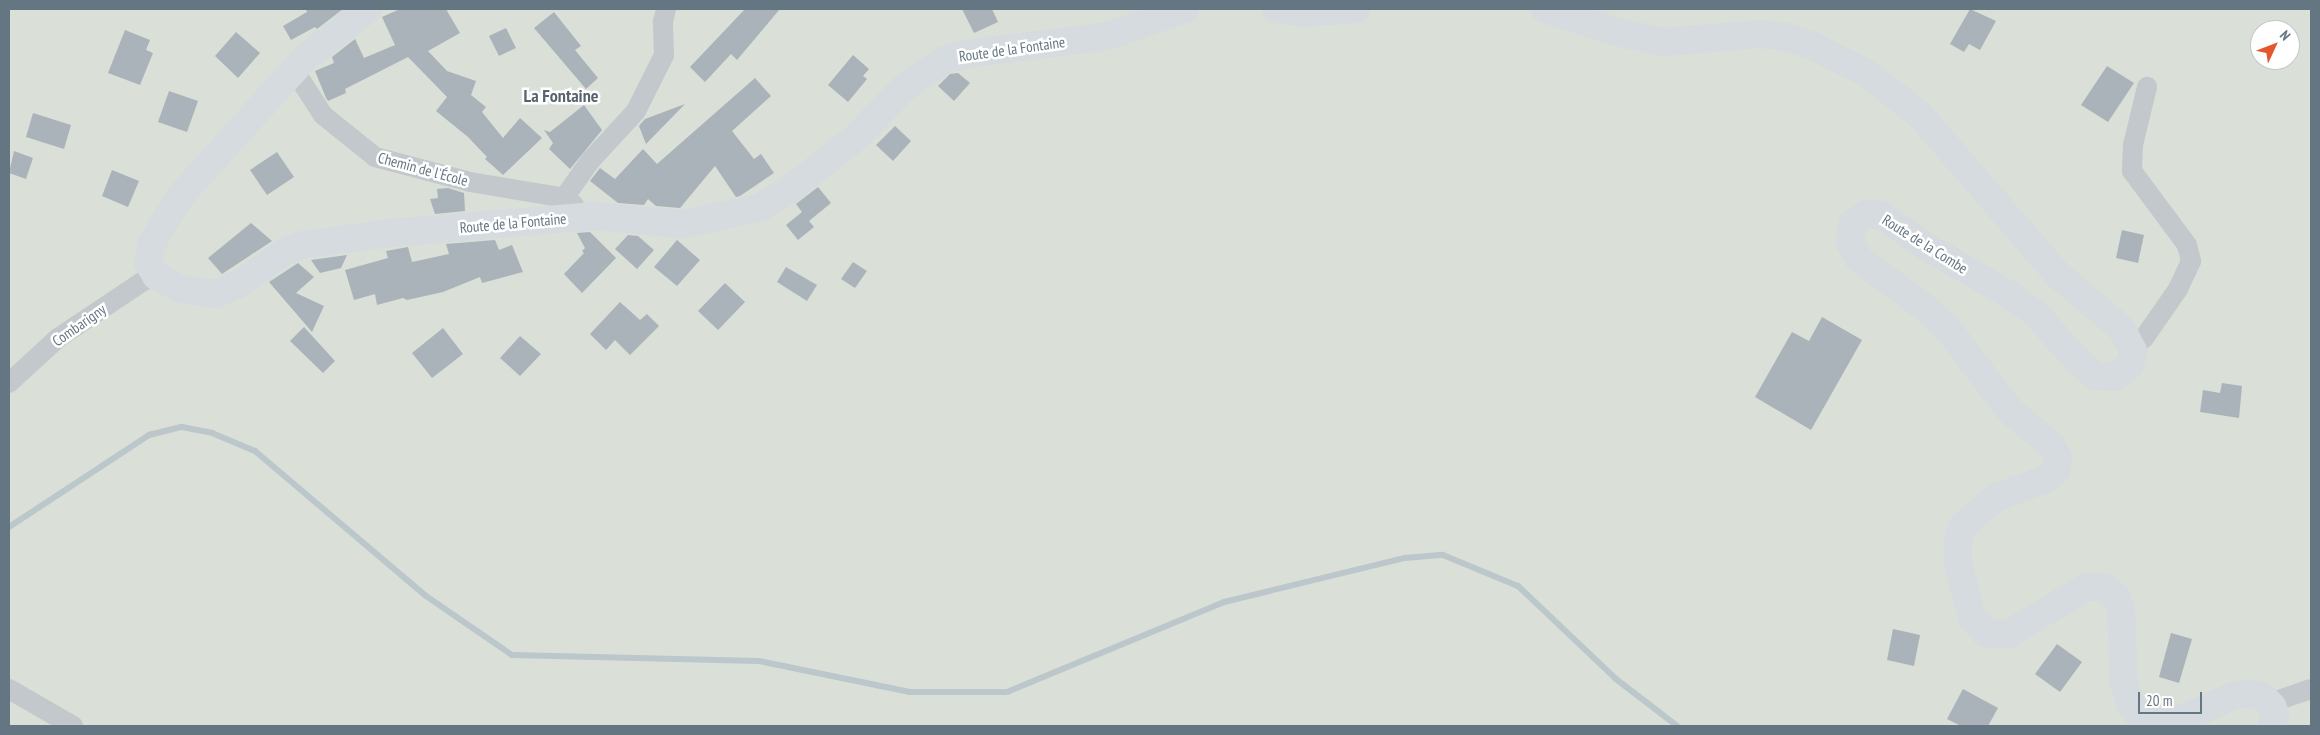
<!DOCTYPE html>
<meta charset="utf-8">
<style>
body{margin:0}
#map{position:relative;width:2320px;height:735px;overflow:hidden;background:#fafaf8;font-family:"PT Sans Narrow",sans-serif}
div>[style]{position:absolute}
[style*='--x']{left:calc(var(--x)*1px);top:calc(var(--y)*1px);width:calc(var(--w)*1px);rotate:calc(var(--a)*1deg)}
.green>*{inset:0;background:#dadfd7}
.stream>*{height:6px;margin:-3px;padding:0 3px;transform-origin:3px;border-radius:3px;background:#bbc7cb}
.building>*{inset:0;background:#aab3b9}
.street>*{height:20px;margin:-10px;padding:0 10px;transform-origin:10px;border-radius:10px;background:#c3c8cc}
.secondary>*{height:28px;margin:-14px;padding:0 14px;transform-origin:14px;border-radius:14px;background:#d6dbdf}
span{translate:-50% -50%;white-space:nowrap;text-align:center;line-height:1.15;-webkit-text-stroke:5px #fff;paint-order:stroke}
.street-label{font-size:15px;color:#657683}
.quarter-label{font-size:18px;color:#57646e;font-weight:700}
.frame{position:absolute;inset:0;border:10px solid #657683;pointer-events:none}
.north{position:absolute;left:2250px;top:20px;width:50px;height:50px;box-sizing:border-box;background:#fff;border:1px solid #c1c8cd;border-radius:50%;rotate:47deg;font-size:14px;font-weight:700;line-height:20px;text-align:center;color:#657683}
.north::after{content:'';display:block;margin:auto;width:18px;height:22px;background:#e4572e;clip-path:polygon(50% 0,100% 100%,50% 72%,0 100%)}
.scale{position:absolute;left:2138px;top:692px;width:64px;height:22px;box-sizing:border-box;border:2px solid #657683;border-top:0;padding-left:6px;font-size:15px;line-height:18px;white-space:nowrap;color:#657683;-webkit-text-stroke:4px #fff;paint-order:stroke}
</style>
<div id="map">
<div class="green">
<i style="clip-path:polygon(evenodd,9px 9px,2311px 9px,2311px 726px,9px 726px,9px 9px,2260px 30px,2290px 30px,2290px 60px,2260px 60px,2260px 30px)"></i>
</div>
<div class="stream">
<i style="--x:9;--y:527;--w:168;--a:-33.3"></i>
<i style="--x:149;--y:435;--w:34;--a:-14"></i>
<i style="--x:182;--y:427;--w:31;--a:11"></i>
<i style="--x:212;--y:433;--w:47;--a:22.7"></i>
<i style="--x:255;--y:451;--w:224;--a:40.3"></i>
<i style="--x:426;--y:596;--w:104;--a:34.5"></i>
<i style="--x:512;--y:655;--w:247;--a:1.4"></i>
<i style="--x:759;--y:661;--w:154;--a:11.6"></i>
<i style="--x:910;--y:692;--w:97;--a:0"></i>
<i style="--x:1007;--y:692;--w:235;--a:-22.5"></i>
<i style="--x:1224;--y:602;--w:186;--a:-13.7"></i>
<i style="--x:1405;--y:558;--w:38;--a:-5"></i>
<i style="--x:1443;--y:555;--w:81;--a:22.5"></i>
<i style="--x:1518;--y:586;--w:135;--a:43.5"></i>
<i style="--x:1616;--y:679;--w:77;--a:37.6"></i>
</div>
<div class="building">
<i style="clip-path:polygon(306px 9px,343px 9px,317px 29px,315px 27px,291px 40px,283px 26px,307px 12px)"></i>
<i style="clip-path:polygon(400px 9px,446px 9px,460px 33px,428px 51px,447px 71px,476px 81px,471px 95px,486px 107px,482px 112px,503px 138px,520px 118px,542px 138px,503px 175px,485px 159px,487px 157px,468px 137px,436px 111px,447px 97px,408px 57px,345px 89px,346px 93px,328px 101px,326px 98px,315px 71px,334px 63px,332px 57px,355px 39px,364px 58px,395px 45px,382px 17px)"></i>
<i style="clip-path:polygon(745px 9px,780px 9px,737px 60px,731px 54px,705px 82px,690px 67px)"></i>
<i style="clip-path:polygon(962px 9px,992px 9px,998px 22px,974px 33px)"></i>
<i style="clip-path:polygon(1970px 9px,1996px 21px,1980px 50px,1969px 44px,1964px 52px,1950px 44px)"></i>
<i style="clip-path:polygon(554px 12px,581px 46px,575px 50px,598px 78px,586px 89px,534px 28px)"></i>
<i style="clip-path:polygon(506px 28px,516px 48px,499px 56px,489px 36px)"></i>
<i style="clip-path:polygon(125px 30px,150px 40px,146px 50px,153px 53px,140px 85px,108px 73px)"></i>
<i style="clip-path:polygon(236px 32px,260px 53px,238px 78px,215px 56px)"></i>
<i style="clip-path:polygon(853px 55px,869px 69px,863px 76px,867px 79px,848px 102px,828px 85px)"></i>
<i style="clip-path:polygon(2107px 66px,2134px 83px,2108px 122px,2081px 105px)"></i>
<i style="clip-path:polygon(958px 73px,970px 83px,954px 101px,938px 86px,950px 74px)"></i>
<i style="clip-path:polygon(755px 78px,771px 96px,732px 131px,754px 159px,761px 154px,774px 173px,740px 196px,736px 197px,715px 166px,680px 208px,656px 206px,648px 199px,644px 205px,618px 203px,590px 181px,600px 168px,615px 179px,643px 149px,657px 164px)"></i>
<i style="clip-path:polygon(169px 91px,198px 101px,187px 132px,158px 122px)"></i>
<i style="clip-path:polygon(685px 104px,646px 144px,639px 126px,645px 119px)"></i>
<i style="clip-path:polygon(584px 105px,602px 130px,570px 169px,549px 149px,553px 143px,544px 130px,550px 132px)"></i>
<i style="clip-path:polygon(33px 113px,71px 125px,64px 149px,26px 137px)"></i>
<i style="clip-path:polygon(895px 126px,911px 141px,893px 161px,876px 145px)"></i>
<i style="clip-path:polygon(14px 151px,33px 158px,26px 179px,9px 173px)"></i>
<i style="clip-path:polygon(277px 152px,294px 177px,267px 195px,250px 170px)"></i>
<i style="clip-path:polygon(112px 170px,139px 181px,128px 207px,102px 196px)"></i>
<i style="clip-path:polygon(818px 187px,831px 203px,809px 221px,814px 227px,798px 240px,786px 225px,802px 212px,796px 204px)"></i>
<i style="clip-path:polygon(448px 188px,464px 193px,465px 211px,435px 214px,430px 199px,438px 198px,437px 189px)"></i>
<i style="clip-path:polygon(251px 223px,272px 241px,222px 274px,208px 258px)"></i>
<i style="clip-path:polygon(2122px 230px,2144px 235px,2138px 263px,2116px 258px)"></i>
<i style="clip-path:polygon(590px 232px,616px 258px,582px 293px,564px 274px,584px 253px,582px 251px,585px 248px,577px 233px)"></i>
<i style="clip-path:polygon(628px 235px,638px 236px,654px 250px,637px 269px,615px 249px)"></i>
<i style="clip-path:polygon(495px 240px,499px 250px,512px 245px,523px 272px,482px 283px,480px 277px,443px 292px,407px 300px,403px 298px,377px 305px,375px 294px,354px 300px,345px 270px,388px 258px,386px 251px,408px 247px,412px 262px,449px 254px,446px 244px)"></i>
<i style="clip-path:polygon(677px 240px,700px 260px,677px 286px,654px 267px)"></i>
<i style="clip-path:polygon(347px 255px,341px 268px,320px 273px,311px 260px)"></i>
<i style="clip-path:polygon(853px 262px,867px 271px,855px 288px,841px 279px)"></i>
<i style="clip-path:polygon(298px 263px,314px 277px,296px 293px,324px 306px,312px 332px,269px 282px)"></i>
<i style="clip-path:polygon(786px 267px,817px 285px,807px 301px,777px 282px)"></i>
<i style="clip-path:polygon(725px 283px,745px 302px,718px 330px,698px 311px)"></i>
<i style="clip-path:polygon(620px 302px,640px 320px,647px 314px,659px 326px,630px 355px,615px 340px,606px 350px,590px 334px)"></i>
<i style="clip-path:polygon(1822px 317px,1862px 340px,1811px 430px,1755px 397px,1792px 332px,1809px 341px)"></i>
<i style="clip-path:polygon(304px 327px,335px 361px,323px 373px,290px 341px)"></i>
<i style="clip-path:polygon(443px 328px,463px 354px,432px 378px,412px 353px)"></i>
<i style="clip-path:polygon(520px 336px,541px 354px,520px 376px,500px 358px)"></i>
<i style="clip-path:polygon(2222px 383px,2242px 386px,2239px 418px,2200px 412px,2203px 390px,2220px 393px)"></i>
<i style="clip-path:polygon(1893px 629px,1920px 635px,1914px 666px,1887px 660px)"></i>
<i style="clip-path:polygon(2171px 633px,2192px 639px,2179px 683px,2159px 677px)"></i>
<i style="clip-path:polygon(2057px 644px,2082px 662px,2060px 692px,2035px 674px)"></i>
<i style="clip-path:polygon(1963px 689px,1998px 708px,1988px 726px,1961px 726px,1947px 719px)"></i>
</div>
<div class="street">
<i style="--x:294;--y:70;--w:54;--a:57.2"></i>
<i style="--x:323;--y:115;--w:67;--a:38.9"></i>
<i style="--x:375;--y:157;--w:98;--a:14.7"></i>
<i style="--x:470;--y:182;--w:92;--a:9.4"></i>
<i style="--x:561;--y:197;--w:15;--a:32"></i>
<i style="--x:574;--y:205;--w:13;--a:72"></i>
<i style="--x:564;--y:198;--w:45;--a:-54.9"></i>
<i style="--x:590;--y:161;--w:68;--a:-47.4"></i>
<i style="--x:636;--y:111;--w:63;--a:-63.4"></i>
<i style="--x:664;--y:55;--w:33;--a:-92"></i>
<i style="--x:663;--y:22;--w:13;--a:-77"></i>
<i style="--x:2133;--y:347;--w:14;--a:-39"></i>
<i style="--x:2144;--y:338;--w:60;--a:-55.2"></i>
<i style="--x:2178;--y:289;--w:31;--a:-65"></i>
<i style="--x:2191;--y:261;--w:16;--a:-104"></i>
<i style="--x:2187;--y:245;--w:92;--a:-126.6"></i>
<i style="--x:2132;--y:171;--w:26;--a:-88"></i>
<i style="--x:2133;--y:145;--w:60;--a:-76.4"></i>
<i style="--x:9;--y:383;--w:67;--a:-42.6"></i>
<i style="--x:58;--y:338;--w:115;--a:-33.7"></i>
<i style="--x:9;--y:689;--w:74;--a:30"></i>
<i style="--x:2270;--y:703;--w:43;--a:-18.9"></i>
</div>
<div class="secondary">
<i style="--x:368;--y:9;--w:80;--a:142.1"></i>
<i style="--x:305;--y:58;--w:185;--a:132.1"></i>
<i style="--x:181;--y:195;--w:56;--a:121.1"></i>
<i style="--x:152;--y:243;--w:19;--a:102"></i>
<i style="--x:148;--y:262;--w:16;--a:60"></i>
<i style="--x:156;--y:276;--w:27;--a:28"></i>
<i style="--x:180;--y:289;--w:35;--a:8"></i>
<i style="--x:215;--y:294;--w:26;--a:-23"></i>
<i style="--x:239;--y:284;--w:55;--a:-35.4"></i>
<i style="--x:284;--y:252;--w:19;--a:-21"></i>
<i style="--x:302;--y:245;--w:90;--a:-7.7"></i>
<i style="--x:391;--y:233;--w:204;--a:-4.8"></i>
<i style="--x:594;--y:216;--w:88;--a:5.2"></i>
<i style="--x:682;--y:224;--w:54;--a:-11.7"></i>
<i style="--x:735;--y:213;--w:26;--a:-13"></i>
<i style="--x:760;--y:207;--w:34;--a:-30"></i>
<i style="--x:789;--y:190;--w:84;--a:-38.2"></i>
<i style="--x:855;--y:138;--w:74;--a:-45.5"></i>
<i style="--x:907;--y:85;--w:45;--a:-34"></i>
<i style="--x:944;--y:60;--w:29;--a:-14"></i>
<i style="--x:972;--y:53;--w:137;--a:-7.1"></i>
<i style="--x:1108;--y:36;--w:82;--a:-19.3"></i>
<i style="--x:1275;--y:9;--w:27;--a:8"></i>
<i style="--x:1302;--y:13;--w:54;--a:-4.2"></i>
<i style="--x:1545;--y:9;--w:76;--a:17.7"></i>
<i style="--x:1617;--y:32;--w:48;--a:12"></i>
<i style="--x:1664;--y:42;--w:97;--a:-4.7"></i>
<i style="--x:1761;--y:34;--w:25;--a:7"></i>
<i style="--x:1786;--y:37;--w:28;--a:18"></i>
<i style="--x:1813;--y:46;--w:59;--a:27"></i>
<i style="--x:1866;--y:73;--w:68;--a:37.9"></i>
<i style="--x:1920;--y:115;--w:211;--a:49.2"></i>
<i style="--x:2058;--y:275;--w:82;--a:40.1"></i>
<i style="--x:2121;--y:328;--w:26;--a:62"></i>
<i style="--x:2133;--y:351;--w:14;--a:102"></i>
<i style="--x:2130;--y:365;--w:19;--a:141"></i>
<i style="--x:2115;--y:377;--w:19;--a:-177"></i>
<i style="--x:2096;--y:376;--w:25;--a:-140"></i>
<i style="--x:2077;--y:360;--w:62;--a:-131.7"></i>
<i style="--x:2036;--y:314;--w:32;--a:-144"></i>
<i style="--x:2010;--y:295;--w:96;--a:-150"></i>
<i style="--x:1927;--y:247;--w:56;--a:-145.2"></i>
<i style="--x:1881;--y:215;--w:15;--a:-176"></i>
<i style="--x:1866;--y:214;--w:16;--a:145"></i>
<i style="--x:1853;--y:223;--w:20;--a:99"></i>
<i style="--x:1850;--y:243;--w:18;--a:61"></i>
<i style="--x:1859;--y:259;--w:83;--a:36.2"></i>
<i style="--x:1926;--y:308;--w:30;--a:44"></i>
<i style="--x:1948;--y:329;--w:101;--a:53"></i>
<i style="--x:2009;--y:410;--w:53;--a:39.7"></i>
<i style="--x:2050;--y:444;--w:16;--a:60"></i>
<i style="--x:2058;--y:458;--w:11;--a:95"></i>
<i style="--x:2057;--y:469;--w:15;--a:138"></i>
<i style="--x:2046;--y:479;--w:54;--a:159.6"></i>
<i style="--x:1995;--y:498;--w:43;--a:138.8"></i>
<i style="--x:1963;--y:526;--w:16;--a:108"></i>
<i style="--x:1958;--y:541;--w:22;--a:90"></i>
<i style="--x:1958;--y:563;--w:56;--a:75.5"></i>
<i style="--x:1972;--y:617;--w:21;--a:49"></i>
<i style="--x:1986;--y:633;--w:22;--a:3"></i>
<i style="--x:2008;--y:634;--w:92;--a:-30.7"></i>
<i style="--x:2087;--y:587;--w:17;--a:0"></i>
<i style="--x:2104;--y:587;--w:16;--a:40"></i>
<i style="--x:2116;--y:597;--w:13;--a:67"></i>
<i style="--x:2121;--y:609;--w:75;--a:87.7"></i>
<i style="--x:2124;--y:684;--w:21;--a:73"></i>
<i style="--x:2130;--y:704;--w:16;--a:50"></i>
<i style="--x:2140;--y:716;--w:19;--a:25"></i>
<i style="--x:2157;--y:724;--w:16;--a:-4"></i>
<i style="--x:2173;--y:723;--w:66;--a:-24.2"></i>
<i style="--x:2233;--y:696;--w:16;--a:-11"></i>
<i style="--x:2249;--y:693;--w:15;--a:16"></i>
<i style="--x:2263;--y:697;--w:13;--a:45"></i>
<i style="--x:2272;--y:706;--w:9;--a:69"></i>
<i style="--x:2275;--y:714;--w:13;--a:108"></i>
</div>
<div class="street-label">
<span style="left:1012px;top:49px;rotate:-8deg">Route de la Fontaine</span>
<span style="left:423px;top:169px;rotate:15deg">Chemin de l'École</span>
<span style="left:513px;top:223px;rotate:-5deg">Route de la Fontaine</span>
<span style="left:1925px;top:244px;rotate:32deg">Route de la Combe</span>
<span style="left:79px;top:325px;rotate:-35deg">Combarigny</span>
</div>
<div class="quarter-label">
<span style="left:561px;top:96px">La Fontaine</span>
</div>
<div class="frame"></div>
<div class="north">N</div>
<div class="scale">20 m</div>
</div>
